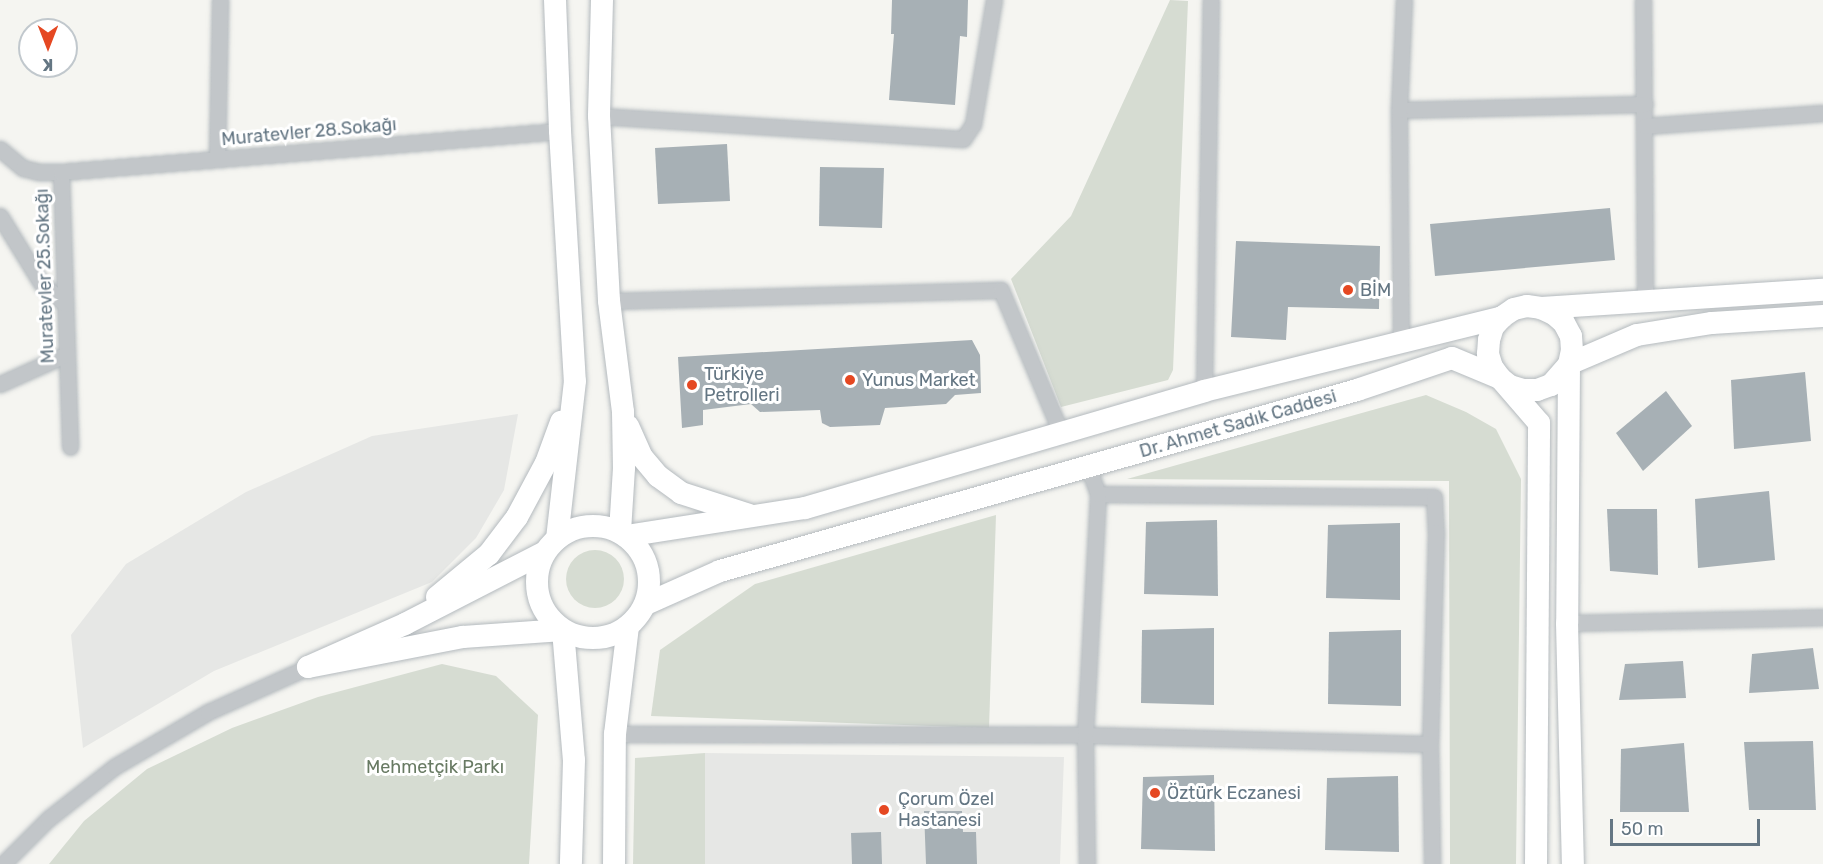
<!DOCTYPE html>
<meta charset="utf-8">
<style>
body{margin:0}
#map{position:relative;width:1823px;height:864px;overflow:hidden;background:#f5f5f1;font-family:Rubik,sans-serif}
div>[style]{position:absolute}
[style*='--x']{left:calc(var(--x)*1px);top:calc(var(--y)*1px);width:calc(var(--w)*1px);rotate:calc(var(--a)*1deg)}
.built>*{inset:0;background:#e6e7e5}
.green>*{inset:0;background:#d6dcd2}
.round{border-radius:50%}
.building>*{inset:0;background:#a7b0b5}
.roads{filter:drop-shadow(0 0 2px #b4babe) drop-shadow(0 0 2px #b4babe)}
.street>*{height:15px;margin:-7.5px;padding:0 7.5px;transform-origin:7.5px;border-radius:7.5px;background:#c2c6c9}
.secondary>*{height:22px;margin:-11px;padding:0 11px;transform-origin:11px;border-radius:11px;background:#fff}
.secondary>.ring{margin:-11px;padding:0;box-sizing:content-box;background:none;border:22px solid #fff;border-radius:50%}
.dots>*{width:16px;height:16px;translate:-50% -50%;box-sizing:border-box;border:3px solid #fff;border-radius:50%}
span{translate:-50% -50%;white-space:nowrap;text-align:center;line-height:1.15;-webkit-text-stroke:6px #fff;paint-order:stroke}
.street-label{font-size:18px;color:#647683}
.poi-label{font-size:18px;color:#647683}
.left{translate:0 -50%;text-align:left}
.park-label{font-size:18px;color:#687a63}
.north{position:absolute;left:18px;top:18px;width:60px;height:60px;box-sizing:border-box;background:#fff;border:2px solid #c1c8cd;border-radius:50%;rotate:180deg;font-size:16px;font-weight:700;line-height:24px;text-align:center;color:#647683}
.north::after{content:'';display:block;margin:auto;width:21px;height:27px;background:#e54822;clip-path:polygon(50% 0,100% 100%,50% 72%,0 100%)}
.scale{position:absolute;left:1610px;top:819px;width:150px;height:27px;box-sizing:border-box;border:3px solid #647683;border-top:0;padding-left:8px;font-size:18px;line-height:21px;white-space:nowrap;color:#647683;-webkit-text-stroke:4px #fff;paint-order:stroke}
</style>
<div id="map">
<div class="built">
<i style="clip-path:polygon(518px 414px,504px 490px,476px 538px,432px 582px,214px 671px,83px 748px,71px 635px,126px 564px,246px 492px,372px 436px)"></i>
<i style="clip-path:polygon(705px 753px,1064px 757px,1060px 864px,705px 864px)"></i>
</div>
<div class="green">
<i style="clip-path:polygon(1170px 0,1188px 1px,1173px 370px,1168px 380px,1061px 407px,1011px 279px,1071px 216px)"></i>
<i style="clip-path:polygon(1426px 395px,1466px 412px,1496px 429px,1521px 479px,1516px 864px,1450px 864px,1449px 481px,1127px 479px)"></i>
<i style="clip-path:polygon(996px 515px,989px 728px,651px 716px,660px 650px,755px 584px)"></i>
<i class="round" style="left:566px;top:550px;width:58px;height:58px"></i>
<i style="clip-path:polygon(442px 664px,496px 676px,538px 715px,529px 864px,49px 864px,84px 821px,147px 769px,232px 728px,318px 697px)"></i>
<i style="clip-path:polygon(705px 753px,705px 864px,633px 864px,635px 758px)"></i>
</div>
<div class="building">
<i style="clip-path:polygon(892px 0,968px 0,967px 37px,960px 36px,955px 105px,889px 100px,894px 34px,891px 34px)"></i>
<i style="clip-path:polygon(727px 144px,730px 201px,658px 204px,655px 148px)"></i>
<i style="clip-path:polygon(820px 167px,884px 168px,882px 228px,819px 226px)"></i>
<i style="clip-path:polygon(1610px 208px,1615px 260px,1435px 276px,1430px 224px)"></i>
<i style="clip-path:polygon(1236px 241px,1380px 246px,1379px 309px,1288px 307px,1286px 340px,1231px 337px)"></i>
<i style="clip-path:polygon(972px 340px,980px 355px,981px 393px,955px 395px,946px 404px,885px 408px,880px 425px,830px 427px,822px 423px,820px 410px,760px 412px,751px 404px,703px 410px,703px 425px,682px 428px,678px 357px)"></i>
<i style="clip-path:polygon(1805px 372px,1811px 441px,1734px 449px,1731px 380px)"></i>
<i style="clip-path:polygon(1666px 391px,1692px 426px,1643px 471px,1616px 433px)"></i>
<i style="clip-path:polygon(1769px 491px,1775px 560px,1698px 568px,1695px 499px)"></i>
<i style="clip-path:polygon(1607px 509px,1657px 509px,1658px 575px,1610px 571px)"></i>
<i style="clip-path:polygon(1217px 520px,1218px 596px,1144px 594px,1146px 522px)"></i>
<i style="clip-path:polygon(1400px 523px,1400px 600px,1326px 598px,1328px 525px)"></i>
<i style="clip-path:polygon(1214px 628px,1214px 705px,1141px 703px,1142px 630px)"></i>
<i style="clip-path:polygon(1401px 630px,1401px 706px,1328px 704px,1329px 632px)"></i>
<i style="clip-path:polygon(1813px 648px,1819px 689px,1749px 693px,1752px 654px)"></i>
<i style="clip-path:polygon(1683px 661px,1686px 698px,1619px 700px,1625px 664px)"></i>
<i style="clip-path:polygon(1813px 741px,1816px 810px,1749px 810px,1744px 742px)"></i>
<i style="clip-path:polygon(1684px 743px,1689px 812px,1620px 812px,1621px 749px)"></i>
<i style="clip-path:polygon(1214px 775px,1215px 851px,1141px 849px,1143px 777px)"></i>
<i style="clip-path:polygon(1398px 776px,1399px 852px,1325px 850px,1327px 778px)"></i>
<i style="clip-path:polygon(924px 811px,962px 811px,963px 832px,976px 832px,977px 864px,926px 864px)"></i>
<i style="clip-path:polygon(881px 832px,882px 864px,852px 864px,851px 833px)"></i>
</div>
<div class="roads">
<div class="street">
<i style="--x:1643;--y:0;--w:300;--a:89.6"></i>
<i style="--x:1399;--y:110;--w:246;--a:-1.4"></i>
<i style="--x:599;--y:116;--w:365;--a:3.6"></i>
<i style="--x:963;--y:139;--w:18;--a:-56"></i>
<i style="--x:973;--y:124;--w:126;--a:-80.4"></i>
<i style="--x:1645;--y:126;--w:178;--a:-4.2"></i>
<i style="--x:0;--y:149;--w:30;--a:40"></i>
<i style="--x:23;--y:168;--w:16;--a:14"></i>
<i style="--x:39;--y:172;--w:22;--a:0"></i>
<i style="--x:61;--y:172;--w:275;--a:88.1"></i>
<i style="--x:217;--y:159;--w:159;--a:-88.9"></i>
<i style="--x:61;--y:172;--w:501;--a:-4.7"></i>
<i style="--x:0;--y:216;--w:79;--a:58.5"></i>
<i style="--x:41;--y:283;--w:32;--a:41"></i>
<i style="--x:609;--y:301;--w:392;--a:-1.6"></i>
<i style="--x:1001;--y:290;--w:155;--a:67.2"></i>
<i style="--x:1401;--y:340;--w:230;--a:-90.5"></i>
<i style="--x:1399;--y:110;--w:110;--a:-87.4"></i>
<i style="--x:0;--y:384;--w:73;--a:-24.1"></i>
<i style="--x:1204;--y:391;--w:391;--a:-89"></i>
<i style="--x:1098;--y:494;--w:336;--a:0.5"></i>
<i style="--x:1434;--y:497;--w:35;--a:87"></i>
<i style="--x:1436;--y:532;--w:212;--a:91.6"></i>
<i style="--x:1430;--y:744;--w:120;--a:89"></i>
<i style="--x:1567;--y:623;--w:256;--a:-1.3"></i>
<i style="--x:615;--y:734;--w:470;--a:0.1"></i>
<i style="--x:1085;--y:735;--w:345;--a:1.5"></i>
<i style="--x:3;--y:864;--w:64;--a:-45"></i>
<i style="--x:48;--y:819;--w:84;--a:-38.2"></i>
<i style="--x:114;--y:767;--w:109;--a:-30.3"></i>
<i style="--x:208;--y:712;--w:110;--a:-24.2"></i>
<i style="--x:1087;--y:864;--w:129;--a:-90.9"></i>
<i style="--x:1085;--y:735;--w:241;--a:-86.9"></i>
<i style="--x:1098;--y:494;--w:30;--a:-110"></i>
</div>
<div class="secondary">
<i style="--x:555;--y:0;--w:131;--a:87.8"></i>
<i style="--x:560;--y:131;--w:250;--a:86.6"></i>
<i style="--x:575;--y:381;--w:159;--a:96.5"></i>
<i style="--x:602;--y:0;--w:116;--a:91.5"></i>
<i style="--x:599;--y:116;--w:185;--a:86.9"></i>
<i style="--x:609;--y:301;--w:112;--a:82.8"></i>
<i style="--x:623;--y:412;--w:56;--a:89"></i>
<i style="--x:624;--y:468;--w:64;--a:93.6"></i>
<i style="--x:1541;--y:308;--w:283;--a:-3.7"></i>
<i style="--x:628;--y:426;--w:34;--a:66"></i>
<i style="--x:642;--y:457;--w:25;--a:50"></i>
<i style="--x:658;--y:476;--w:29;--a:36"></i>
<i style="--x:681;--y:493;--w:71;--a:17.9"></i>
<i class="ring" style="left:537px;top:526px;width:90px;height:90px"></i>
<i style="--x:626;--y:536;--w:181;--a:-8.9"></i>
<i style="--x:805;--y:508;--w:416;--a:-16.3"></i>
<i style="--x:1204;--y:391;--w:307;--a:-13.9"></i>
<i style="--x:545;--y:552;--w:157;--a:152.8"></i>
<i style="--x:405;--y:624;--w:106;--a:156.1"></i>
<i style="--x:308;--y:667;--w:158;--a:-11"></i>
<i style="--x:463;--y:637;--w:100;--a:-4"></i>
<i style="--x:563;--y:630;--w:130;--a:85.2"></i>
<i style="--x:574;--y:760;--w:104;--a:91.7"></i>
<i style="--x:437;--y:597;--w:67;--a:-39.6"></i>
<i style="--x:489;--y:554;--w:46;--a:-52.9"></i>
<i style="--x:517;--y:517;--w:61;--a:-61.8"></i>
<i style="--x:546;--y:463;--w:44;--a:-69.9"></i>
<i style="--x:646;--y:604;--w:81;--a:-24"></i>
<i style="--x:720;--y:571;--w:662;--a:-15.86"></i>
<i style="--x:1357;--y:390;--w:100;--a:-18.6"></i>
<i style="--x:1452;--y:358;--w:52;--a:22.6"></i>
<i style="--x:1500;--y:378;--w:13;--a:39"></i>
<i style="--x:1510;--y:386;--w:14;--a:17"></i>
<i style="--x:1523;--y:390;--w:14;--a:0"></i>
<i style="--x:1537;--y:390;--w:15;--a:-20"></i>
<i style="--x:1551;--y:385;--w:28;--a:-49"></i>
<i style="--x:1569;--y:364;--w:74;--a:-23.1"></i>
<i style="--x:1637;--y:335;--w:76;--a:-9.1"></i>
<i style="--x:1712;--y:323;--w:111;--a:-3.6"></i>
<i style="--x:614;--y:864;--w:130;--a:-89.6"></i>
<i style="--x:615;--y:734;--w:108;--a:-83.1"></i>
<i style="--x:1536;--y:864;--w:441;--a:-89.6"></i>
<i style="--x:1539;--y:423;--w:60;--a:-130.9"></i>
<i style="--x:1500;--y:378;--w:14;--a:-126"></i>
<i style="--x:1492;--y:367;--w:14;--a:-107"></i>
<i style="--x:1488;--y:354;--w:14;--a:-86"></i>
<i style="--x:1489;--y:340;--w:14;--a:-73"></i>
<i style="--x:1493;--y:327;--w:13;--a:-48"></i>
<i style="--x:1502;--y:317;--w:14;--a:-34"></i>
<i style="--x:1514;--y:309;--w:13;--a:-13"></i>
<i style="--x:1527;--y:306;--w:14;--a:8"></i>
<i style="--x:1541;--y:308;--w:14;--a:25"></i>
<i style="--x:1554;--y:314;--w:13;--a:42"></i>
<i style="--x:1564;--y:323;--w:15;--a:62"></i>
<i style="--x:1571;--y:336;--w:14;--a:86"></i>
<i style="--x:1572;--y:350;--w:14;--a:102"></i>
<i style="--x:1569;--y:364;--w:259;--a:90.4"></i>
<i style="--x:1567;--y:623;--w:241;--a:88.6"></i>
</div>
</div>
<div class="dots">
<i style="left:1348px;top:290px;background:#e54822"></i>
<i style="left:850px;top:380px;background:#e54822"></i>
<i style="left:692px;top:385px;background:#e54822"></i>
<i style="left:1155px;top:793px;background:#e54822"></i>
<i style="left:884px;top:810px;background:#e54822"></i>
</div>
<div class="street-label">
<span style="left:309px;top:132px;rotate:-5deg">Muratevler 28.Sokağı</span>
<span style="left:45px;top:276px;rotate:-92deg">Muratevler 25.Sokağı</span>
<span style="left:1238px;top:424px;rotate:-16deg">Dr. Ahmet Sadık Caddesi</span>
</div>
<div class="poi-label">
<span class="left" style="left:1360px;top:290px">BİM</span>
<span class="left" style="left:704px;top:385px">Türkiye<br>Petrolleri</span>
<span class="left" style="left:862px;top:380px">Yunus Market</span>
<span class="left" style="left:1167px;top:793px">Öztürk Eczanesi</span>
<span class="left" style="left:898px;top:810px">Çorum Özel<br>Hastanesi</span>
</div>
<div class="park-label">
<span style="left:435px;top:767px">Mehmetçik Parkı</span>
</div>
<div class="north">K</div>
<div class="scale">50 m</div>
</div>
